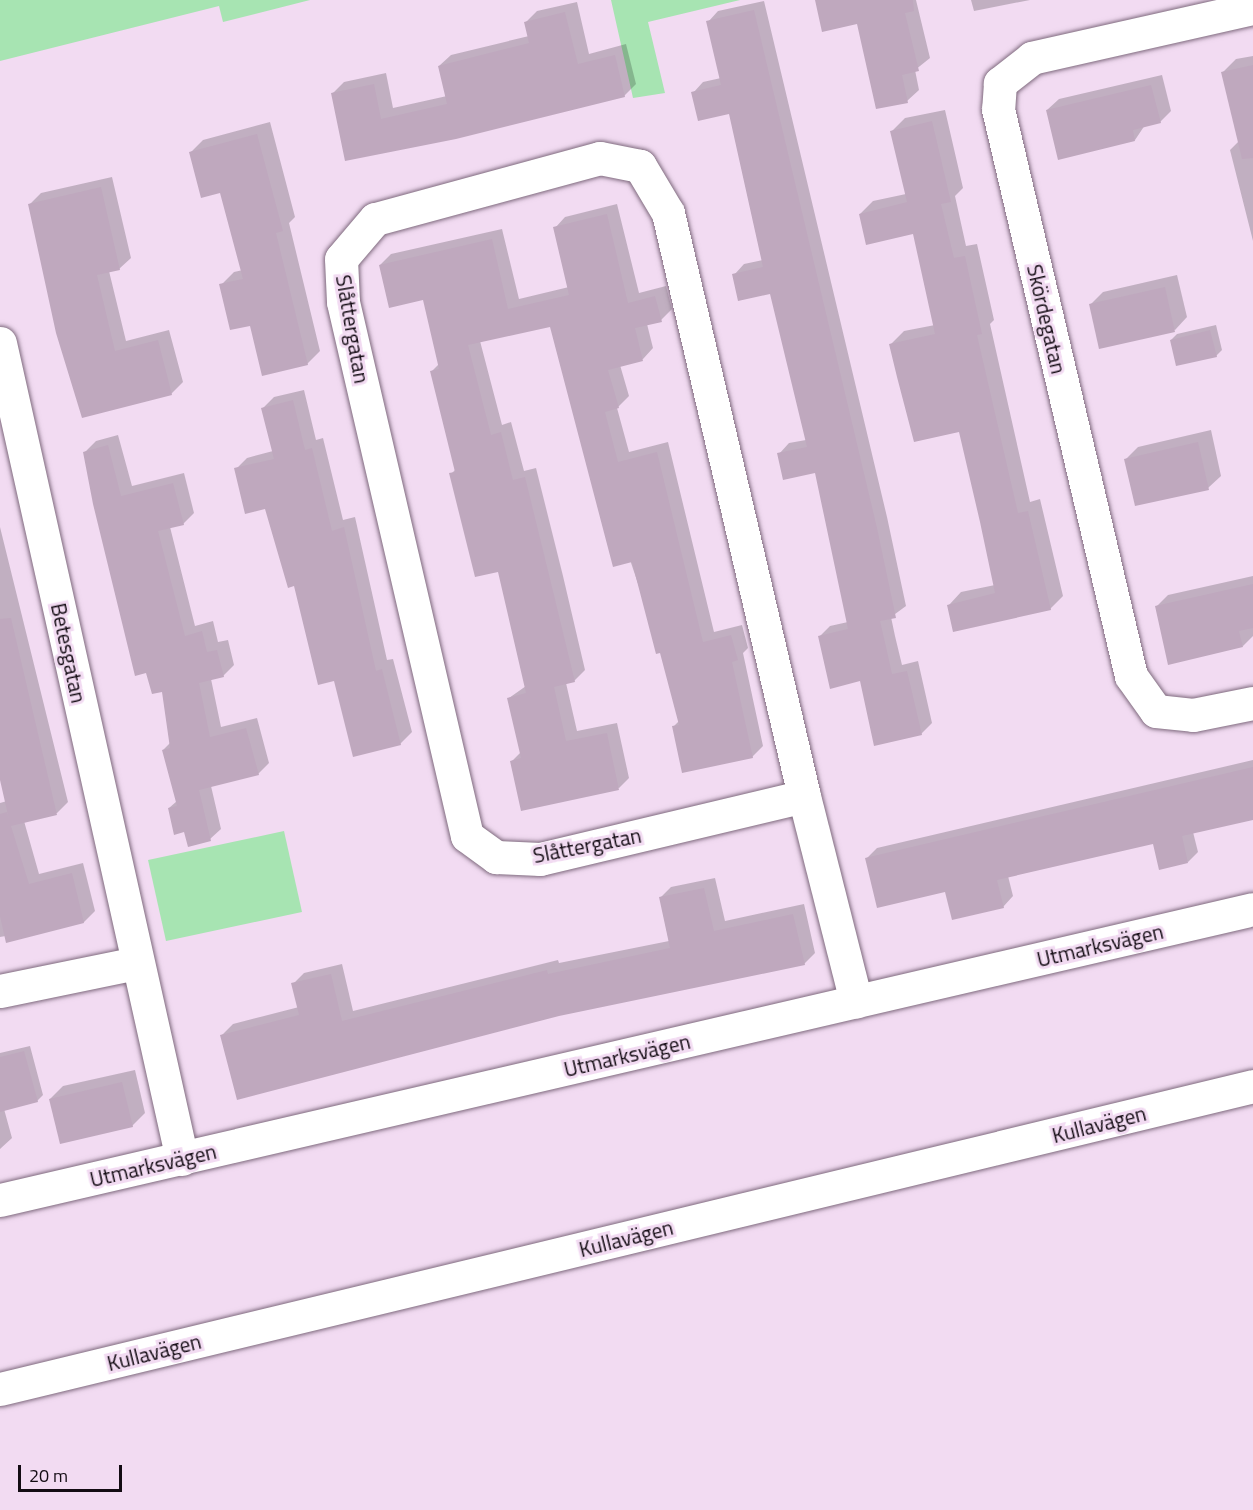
<!DOCTYPE html>
<meta charset="utf-8">
<style>
body{margin:0}
#map{position:relative;width:1253px;height:1510px;overflow:hidden;background:#f2dbf2;font-family:"Titillium Web",sans-serif}
div>[style]{position:absolute}
[style*='--x']{left:calc(var(--x)*1px);top:calc(var(--y)*1px);width:calc(var(--w)*1px);rotate:calc(var(--a)*1deg)}
.green>*{inset:0;background:#a7e4b2}
.shadow>*{inset:0;background:#0003}
.building>*{inset:0;background:#bfa8be}
.roads{filter:drop-shadow(0 0 2px #7f6a7e) drop-shadow(0 0 2px #7f6a7e)}
.minor>*{height:33px;margin:-16.5px;padding:0 16.5px;transform-origin:16.5px;border-radius:16.5px;background:#fff}
.tertiary>*{height:33px;margin:-16.5px;padding:0 16.5px;transform-origin:16.5px;border-radius:16.5px;background:#fff}
span{translate:-50% -50%;white-space:nowrap;text-align:center;line-height:1.15;-webkit-text-stroke:6px #f2dbf2;paint-order:stroke}
.street-label{font-size:21px;color:#130b13}
.scale{position:absolute;left:18px;top:1465px;width:104px;height:27px;box-sizing:border-box;border:3px solid #130b13;border-top:0;padding-left:8px;font-size:18px;line-height:21px;white-space:nowrap;color:#130b13;-webkit-text-stroke:4px #f2dbf2;paint-order:stroke}
</style>
<div id="map">
<div class="green">
<i style="clip-path:polygon(0 0,310px 0,223px 22px,219px 6px,0 61px)"></i>
<i style="clip-path:polygon(611px 0,740px 0,648px 22px,665px 93px,633px 98px)"></i>
<i style="clip-path:polygon(284px 831px,302px 912px,166px 941px,148px 860px)"></i>
</div>
<div class="shadow">
<i style="clip-path:polygon(817px 0,916px 0,930px 58px,915px 70px,919px 90px,907px 101px,858px 23px)"></i>
<i style="clip-path:polygon(971px 0,1030px 0,974px 11px)"></i>
<i style="clip-path:polygon(764px 1px,887px 517px,906px 606px,891px 617px,895px 636px,902px 665px,918px 661px,932px 723px,921px 734px,861px 680px,820px 636px,830px 626px,848px 622px,816px 472px,779px 454px,789px 443px,806px 440px,771px 292px,734px 275px,744px 264px,763px 260px,730px 112px,693px 93px,703px 82px,721px 78px,708px 22px,718px 11px)"></i>
<i style="clip-path:polygon(577px 2px,589px 54px,626px 44px,636px 84px,624px 96px,346px 160px,333px 93px,344px 82px,386px 73px,393px 108px,447px 96px,439px 66px,451px 55px,529px 36px,526px 22px,537px 11px)"></i>
<i style="clip-path:polygon(1253px 56px,1253px 241px,1230px 150px,1239px 141px,1223px 72px,1236px 59px)"></i>
<i style="clip-path:polygon(1162px 75px,1171px 111px,1160px 122px,1145px 125px,1135px 140px,1047px 110px,1059px 99px)"></i>
<i style="clip-path:polygon(945px 110px,963px 188px,955px 196px,966px 246px,977px 244px,994px 320px,990px 324px,1030px 502px,1040px 499px,1063px 596px,1050px 609px,949px 605px,961px 592px,995px 585px,960px 430px,891px 344px,904px 331px,935px 325px,914px 233px,860px 214px,873px 201px,906px 194px,892px 131px,905px 118px)"></i>
<i style="clip-path:polygon(270px 122px,295px 217px,289px 223px,320px 351px,307px 364px,251px 324px,221px 285px,234px 272px,243px 270px,221px 191px,190px 153px,203px 140px)"></i>
<i style="clip-path:polygon(112px 177px,131px 258px,119px 269px,109px 271px,126px 341px,169px 330px,183px 382px,171px 394px,58px 332px,29px 205px,41px 193px)"></i>
<i style="clip-path:polygon(617px 204px,639px 293px,666px 286px,672px 309px,661px 320px,647px 324px,653px 348px,643px 359px,620px 365px,629px 396px,617px 408px,629px 452px,668px 442px,714px 632px,742px 625px,748px 648px,743px 653px,763px 746px,752px 757px,674px 726px,679px 721px,661px 652px,551px 325px,480px 341px,502px 425px,511px 422px,524px 471px,536px 468px,563px 576px,585px 670px,574px 681px,566px 683px,577px 731px,617px 723px,629px 778px,619px 788px,512px 761px,521px 752px,509px 698px,526px 686px,499px 570px,451px 474px,456px 469px,431px 372px,439px 364px,424px 298px,380px 265px,391px 254px,502px 229px,519px 299px,569px 287px,555px 228px,565px 217px)"></i>
<i style="clip-path:polygon(1177px 275px,1187px 317px,1175px 330px,1090px 305px,1103px 292px)"></i>
<i style="clip-path:polygon(1216px 325px,1222px 350px,1216px 356px,1171px 340px,1177px 334px)"></i>
<i style="clip-path:polygon(304px 390px,316px 440px,323px 438px,343px 520px,355px 517px,387px 660px,393px 659px,412px 732px,400px 744px,335px 679px,266px 507px,236px 469px,247px 458px,273px 451px,263px 408px,274px 397px)"></i>
<i style="clip-path:polygon(1211px 430px,1221px 476px,1208px 488px,1125px 460px,1138px 447px)"></i>
<i style="clip-path:polygon(118px 435px,132px 486px,184px 473px,194px 513px,183px 524px,170px 527px,195px 626px,213px 621px,218px 642px,228px 640px,234px 665px,223px 676px,211px 679px,221px 727px,257px 718px,269px 763px,258px 774px,211px 786px,221px 829px,210px 839px,169px 808px,177px 801px,163px 750px,170px 743px,163px 690px,85px 452px,96px 441px)"></i>
<i style="clip-path:polygon(0 527px,68px 802px,57px 813px,24px 821px,39px 874px,83px 863px,95px 911px,84px 922px,0 937px,0 803px,7px 801px,0 774px)"></i>
<i style="clip-path:polygon(1253px 576px,1253px 636px,1243px 646px,1156px 607px,1168px 595px)"></i>
<i style="clip-path:polygon(1253px 760px,1253px 819px,1193px 832px,1198px 852px,1188px 862px,1154px 842px,1008px 876px,1013px 896px,1003px 907px,946px 890px,867px 858px,877px 848px)"></i>
<i style="clip-path:polygon(715px 878px,725px 921px,804px 904px,815px 953px,804px 964px,558px 1014px,222px 1035px,233px 1024px,299px 1007px,293px 984px,304px 973px,342px 964px,353px 1011px,558px 960px,559px 963px,669px 941px,660px 898px,671px 887px)"></i>
<i style="clip-path:polygon(30px 1046px,43px 1095px,37px 1101px,4px 1109px,12px 1138px,0 1149px,0 1053px)"></i>
<i style="clip-path:polygon(135px 1070px,145px 1113px,132px 1126px,50px 1099px,63px 1086px)"></i>
</div>
<div class="building">
<i style="clip-path:polygon(815px 0,913px 0,914px 11px,905px 13px,919px 71px,902px 75px,908px 103px,876px 109px,857px 24px,822px 32px)"></i>
<i style="clip-path:polygon(754px 10px,877px 528px,896px 618px,880px 621px,886px 647px,892px 674px,907px 671px,922px 735px,874px 746px,860px 681px,830px 689px,818px 636px,848px 629px,815px 473px,783px 480px,777px 453px,807px 447px,770px 294px,738px 301px,732px 274px,763px 267px,729px 114px,698px 121px,691px 92px,721px 85px,706px 21px)"></i>
<i style="clip-path:polygon(565px 12px,578px 64px,615px 55px,625px 97px,456px 139px,345px 161px,331px 93px,374px 84px,381px 119px,447px 104px,438px 66px,529px 43px,524px 22px)"></i>
<i style="clip-path:polygon(1253px 65px,1253px 158px,1242px 159px,1221px 72px)"></i>
<i style="clip-path:polygon(1151px 85px,1161px 123px,1133px 130px,1135px 141px,1058px 160px,1046px 110px)"></i>
<i style="clip-path:polygon(932px 121px,951px 202px,941px 204px,954px 258px,965px 256px,982px 334px,977px 335px,1018px 513px,1028px 511px,1051px 610px,953px 632px,947px 605px,995px 593px,980px 522px,959px 432px,914px 442px,897px 377px,889px 344px,935px 334px,913px 234px,866px 245px,859px 214px,907px 202px,890px 131px)"></i>
<i style="clip-path:polygon(257px 134px,283px 231px,276px 233px,308px 365px,262px 376px,250px 326px,230px 330px,219px 284px,243px 279px,220px 193px,201px 198px,189px 152px)"></i>
<i style="clip-path:polygon(101px 187px,120px 270px,97px 275px,115px 351px,158px 340px,172px 395px,82px 418px,56px 333px,28px 204px)"></i>
<i style="clip-path:polygon(607px 214px,628px 303px,655px 296px,662px 322px,635px 328px,643px 361px,608px 370px,619px 408px,605px 412px,618px 462px,657px 452px,703px 642px,731px 635px,738px 660px,732px 662px,753px 758px,682px 773px,672px 726px,679px 725px,660px 653px,656px 654px,632px 562px,613px 567px,550px 327px,468px 345px,491px 435px,501px 432px,513px 480px,525px 477px,552px 587px,575px 682px,554px 687px,566px 741px,607px 733px,619px 790px,521px 811px,510px 761px,521px 758px,507px 698px,526px 693px,498px 572px,475px 577px,449px 473px,455px 472px,430px 371px,439px 369px,423px 300px,389px 308px,379px 265px,492px 239px,508px 309px,569px 295px,553px 227px)"></i>
<i style="clip-path:polygon(1165px 287px,1175px 332px,1099px 349px,1089px 304px)"></i>
<i style="clip-path:polygon(1210px 330px,1217px 357px,1176px 366px,1170px 340px)"></i>
<i style="clip-path:polygon(293px 400px,305px 450px,312px 448px,332px 531px,344px 527px,376px 671px,382px 669px,401px 745px,353px 757px,334px 681px,318px 685px,294px 586px,288px 588px,265px 509px,245px 514px,234px 468px,274px 459px,261px 408px)"></i>
<i style="clip-path:polygon(1198px 442px,1209px 490px,1135px 506px,1124px 459px)"></i>
<i style="clip-path:polygon(108px 445px,121px 496px,173px 483px,184px 525px,158px 531px,185px 636px,202px 631px,207px 652px,217px 650px,224px 677px,199px 683px,210px 737px,246px 728px,259px 775px,199px 790px,211px 841px,188px 847px,184px 832px,174px 835px,168px 808px,177px 806px,162px 750px,170px 748px,162px 692px,152px 694px,146px 673px,135px 676px,93px 504px,83px 452px)"></i>
<i style="clip-path:polygon(1253px 584px,1253px 628px,1239px 631px,1243px 647px,1168px 665px,1155px 606px)"></i>
<i style="clip-path:polygon(11px 618px,57px 815px,11px 826px,29px 884px,72px 873px,84px 923px,6px 943px,0 916px,0 814px,7px 812px,10px 824px,0 780px,0 619px)"></i>
<i style="clip-path:polygon(1253px 767px,1253px 820px,1182px 836px,1188px 863px,1159px 870px,1153px 844px,997px 880px,1004px 908px,952px 920px,945px 892px,877px 908px,865px 858px)"></i>
<i style="clip-path:polygon(704px 888px,714px 931px,793px 914px,805px 965px,559px 1016px,237px 1100px,220px 1035px,299px 1015px,291px 983px,331px 974px,342px 1021px,547px 970px,548px 974px,670px 948px,659px 897px)"></i>
<i style="clip-path:polygon(24px 1051px,38px 1102px,0 1112px,0 1057px)"></i>
<i style="clip-path:polygon(122px 1082px,133px 1127px,60px 1144px,49px 1099px)"></i>
</div>
<div class="roads">
<div class="minor">
<i style="--x:1253;--y:8;--w:227;--a:167.3"></i>
<i style="--x:1032;--y:58;--w:41;--a:142"></i>
<i style="--x:1000;--y:83;--w:26;--a:94"></i>
<i style="--x:998;--y:109;--w:582;--a:76.8"></i>
<i style="--x:1131;--y:676;--w:43;--a:54.5"></i>
<i style="--x:1156;--y:711;--w:37;--a:6"></i>
<i style="--x:1193;--y:715;--w:61;--a:-11.3"></i>
<i style="--x:0;--y:343;--w:836;--a:77.43"></i>
<i style="--x:804;--y:796;--w:599;--a:-103.13"></i>
<i style="--x:668;--y:213;--w:55;--a:-120.8"></i>
<i style="--x:640;--y:166;--w:41;--a:-168.7"></i>
<i style="--x:600;--y:158;--w:233;--a:164.8"></i>
<i style="--x:375;--y:219;--w:52;--a:130.4"></i>
<i style="--x:341;--y:259;--w:43;--a:87.3"></i>
<i style="--x:343;--y:302;--w:548;--a:76.93"></i>
<i style="--x:467;--y:836;--w:36;--a:36"></i>
<i style="--x:496;--y:857;--w:44;--a:2.6"></i>
<i style="--x:540;--y:859;--w:271;--a:-13.4"></i>
<i style="--x:804;--y:796;--w:212;--a:75.8"></i>
<i style="--x:0;--y:991;--w:140;--a:-11.6"></i>
<i style="--x:0;--y:1200;--w:1286;--a:-13.07"></i>
</div>
<div class="tertiary">
<i style="--x:0;--y:1389;--w:1289;--a:-13.59"></i>
</div>
</div>
<div class="street-label">
<span style="left:1047px;top:319px;rotate:77deg">Skördegatan</span>
<span style="left:353px;top:329px;rotate:80deg">Slåttergatan</span>
<span style="left:69px;top:653px;rotate:78deg">Betesgatan</span>
<span style="left:587px;top:845px;rotate:-11deg">Slåttergatan</span>
<span style="left:1100px;top:945px;rotate:-13deg">Utmarksvägen</span>
<span style="left:627px;top:1055px;rotate:-13deg">Utmarksvägen</span>
<span style="left:1099px;top:1124px;rotate:-14deg">Kullavägen</span>
<span style="left:153px;top:1165px;rotate:-13deg">Utmarksvägen</span>
<span style="left:626px;top:1238px;rotate:-14deg">Kullavägen</span>
<span style="left:154px;top:1352px;rotate:-14deg">Kullavägen</span>
</div>
<div class="scale">20 m</div>
</div>
